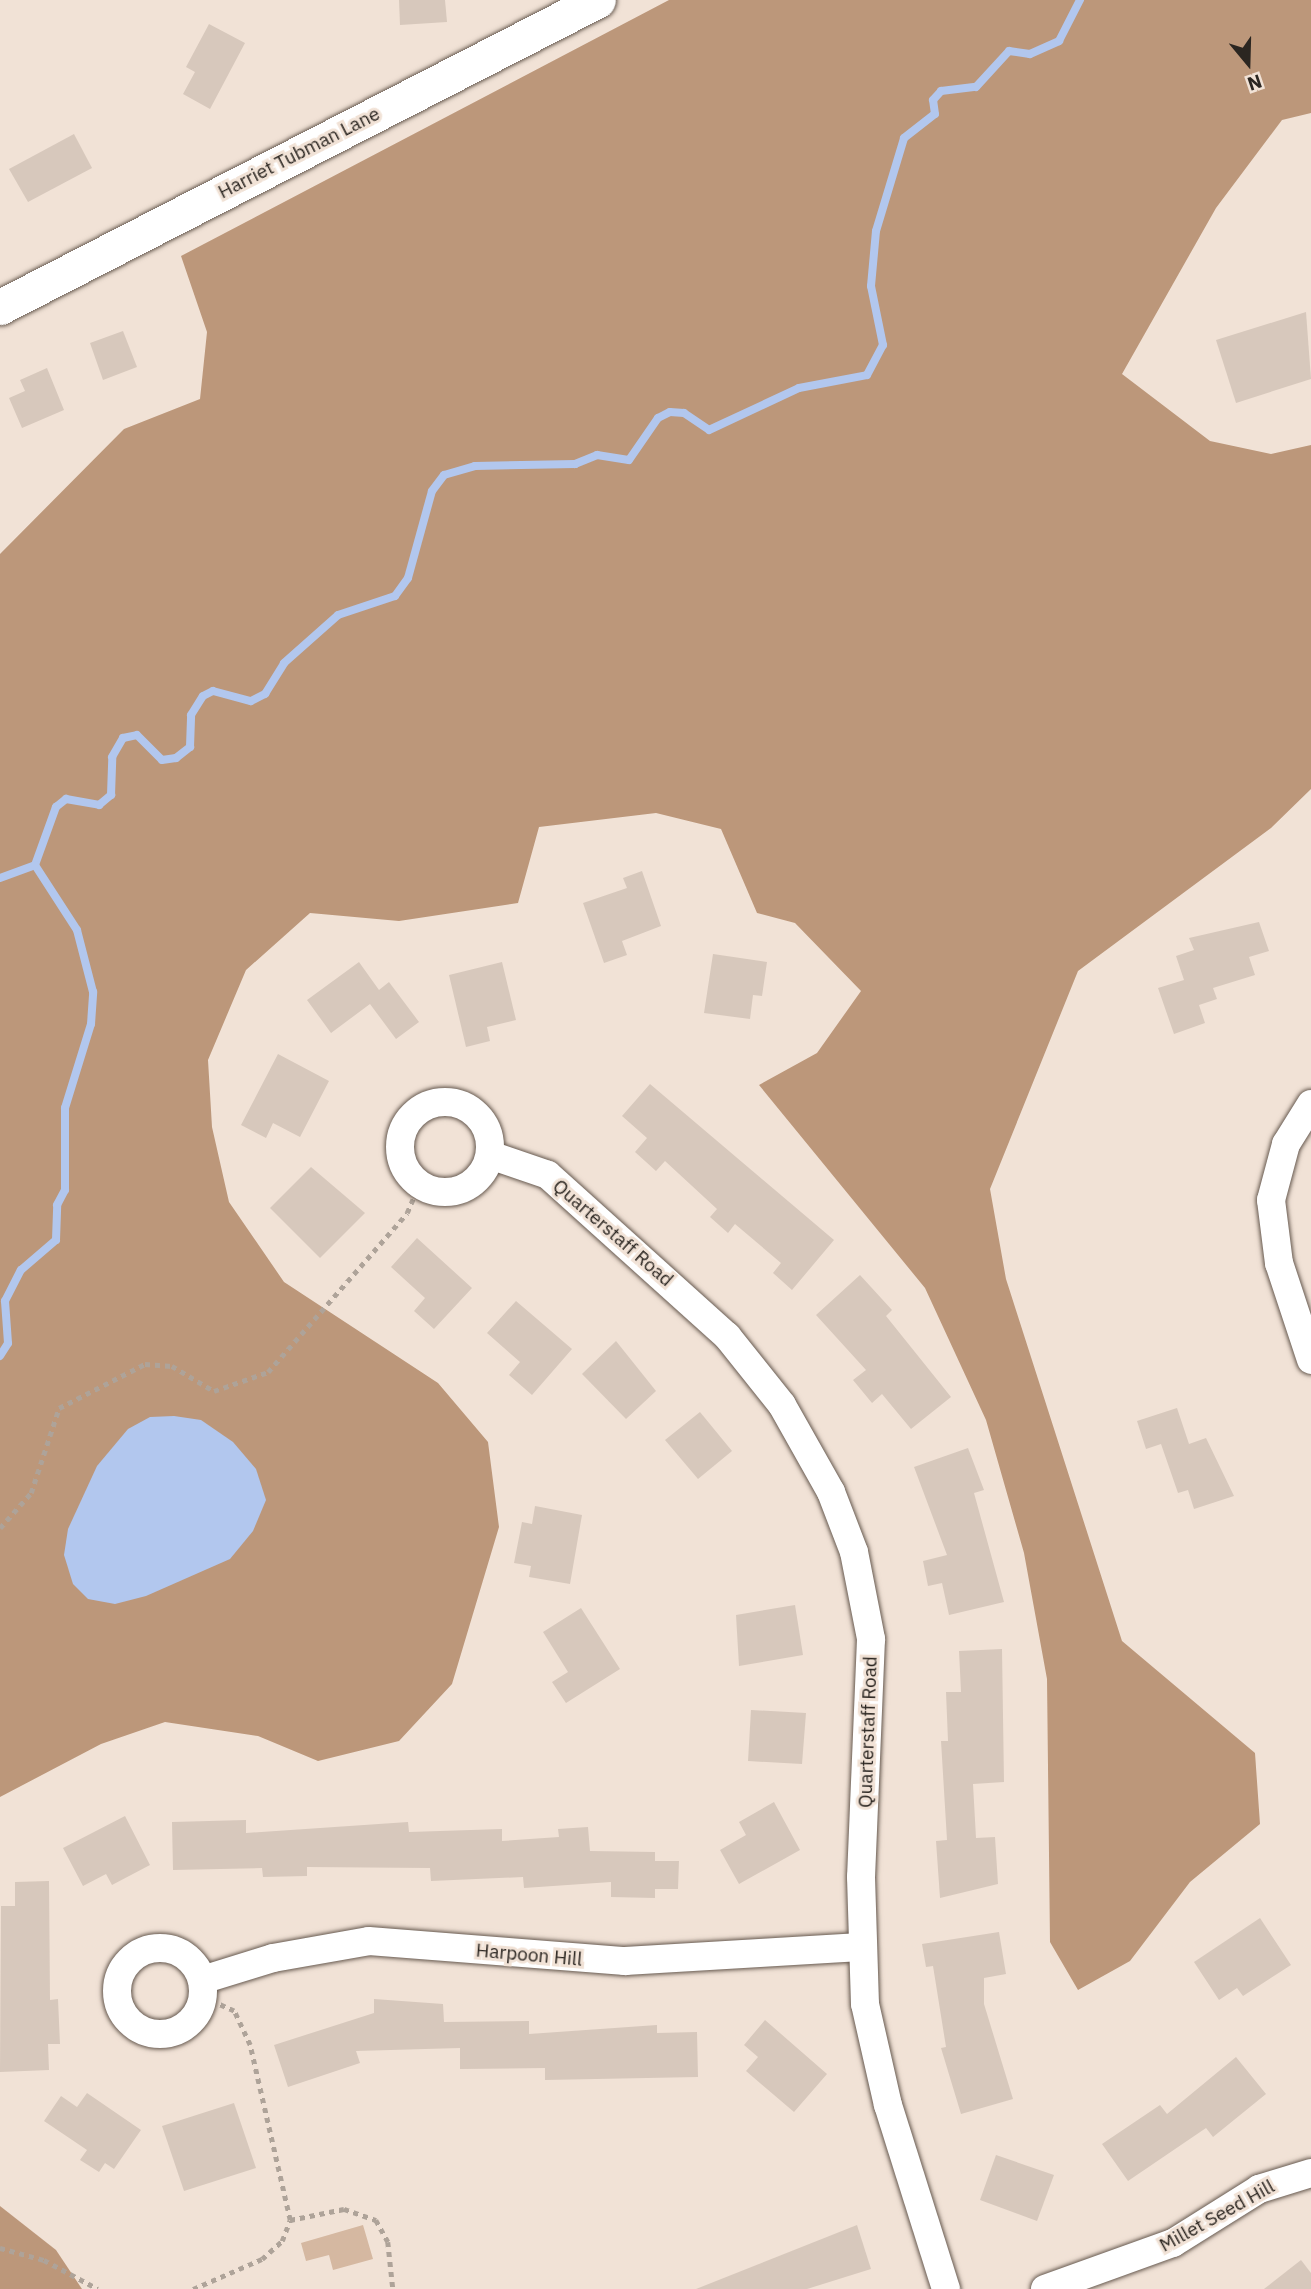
<!DOCTYPE html>
<style>
body{margin:0}
#map{position:relative;width:1311px;height:2289px;overflow:hidden;background:#f1e2d6;font-family:"IBM Plex Sans",sans-serif}
div>[style]{position:absolute}
[style*='--x']{left:calc(var(--x)*1px);top:calc(var(--y)*1px);width:calc(var(--w)*1px);rotate:calc(var(--a)*1deg)}
.green>*{inset:0;background:#d5b8a1}
.forest>*{inset:0;background:#bc977a}
.water>*{inset:0;background:#b2c7ee}
.stream>*{height:8px;margin:-4px;padding:0 4px;transform-origin:4px;border-radius:4px;background:#b2c7ee}
.building>*{inset:0;background:#d7c8bc}
.path>*{height:4.5px;margin-top:-2.25px;transform-origin:0;background:repeating-linear-gradient(90deg,#aea399 0 5px,transparent 0 10px)}
.roads{filter:drop-shadow(0 0 2px #675a50) drop-shadow(0 0 2px #675a50)}
.minor>*{height:28px;margin:-14px;padding:0 14px;transform-origin:14px;border-radius:14px;background:#fff}
.minor>.ring{margin:-14px;padding:0;box-sizing:content-box;background:none;border:28px solid #fff;border-radius:50%}
.tertiary>*{height:35px;margin:-17.5px;padding:0 17.5px;transform-origin:17.5px;border-radius:17.5px;background:#fff}
span{translate:-50% -50%;white-space:nowrap;text-align:center;line-height:1.15;-webkit-text-stroke:6px #f1e2d6;paint-order:stroke}
.street-label{font-size:19px;color:#2b2621}
.north{position:absolute;left:1213px;top:28px;width:70px;height:70px;-webkit-text-stroke:5px #f1e2d6;paint-order:stroke;rotate:161deg;font-size:19px;font-weight:700;line-height:28px;text-align:center;color:#2b2621}
.north::after{content:'';display:block;margin:auto;width:24px;height:32px;background:#2b2621;clip-path:polygon(50% 0,100% 100%,50% 72%,0 100%)}
</style>
<div id="map">
<div class="green">
<i style="clip-path:polygon(363px 2225px,373px 2259px,333px 2270px,329px 2255px,306px 2261px,301px 2243px)"></i>
</div>
<div class="forest">
<i style="clip-path:polygon(669px 0,1311px 0,1311px 113px,1282px 120px,1216px 208px,1122px 374px,1210px 441px,1271px 454px,1311px 445px,1311px 789px,1271px 828px,1078px 971px,990px 1189px,1006px 1279px,1122px 1641px,1255px 1753px,1260px 1824px,1190px 1882px,1130px 1961px,1078px 1990px,1050px 1942px,1047px 1679px,1024px 1553px,986px 1420px,925px 1288px,759px 1085px,817px 1053px,861px 991px,795px 923px,757px 913px,721px 829px,656px 813px,539px 827px,518px 903px,399px 921px,310px 913px,246px 970px,208px 1060px,212px 1127px,229px 1202px,284px 1282px,438px 1383px,488px 1442px,499px 1527px,452px 1684px,399px 1741px,318px 1761px,258px 1736px,165px 1722px,101px 1744px,0 1797px,0 554px,124px 429px,200px 399px,207px 332px,181px 256px)"></i>
<i style="clip-path:polygon(0 2206px,56px 2250px,82px 2289px,0 2289px)"></i>
</div>
<div class="water">
<i style="clip-path:polygon(174px 1416px,201px 1420px,233px 1442px,256px 1469px,266px 1500px,253px 1531px,230px 1559px,146px 1596px,115px 1604px,88px 1599px,73px 1584px,64px 1555px,68px 1529px,97px 1466px,128px 1429px,150px 1417px)"></i>
</div>
<div class="stream">
<i style="--x:0;--y:878;--w:37;--a:-20"></i>
<i style="--x:35;--y:865;--w:62;--a:-70.1"></i>
<i style="--x:56;--y:807;--w:13;--a:-39"></i>
<i style="--x:66;--y:799;--w:34;--a:10"></i>
<i style="--x:99;--y:805;--w:16;--a:-40"></i>
<i style="--x:111;--y:795;--w:38;--a:-88"></i>
<i style="--x:112;--y:757;--w:22;--a:-60"></i>
<i style="--x:123;--y:738;--w:14;--a:-12"></i>
<i style="--x:137;--y:735;--w:35;--a:45"></i>
<i style="--x:162;--y:760;--w:14;--a:-8"></i>
<i style="--x:176;--y:758;--w:18;--a:-38"></i>
<i style="--x:190;--y:747;--w:32;--a:-88"></i>
<i style="--x:191;--y:715;--w:22;--a:-58"></i>
<i style="--x:203;--y:696;--w:11;--a:-27"></i>
<i style="--x:213;--y:691;--w:39;--a:15"></i>
<i style="--x:251;--y:701;--w:16;--a:-27"></i>
<i style="--x:265;--y:694;--w:36;--a:-58"></i>
<i style="--x:284;--y:663;--w:72;--a:-41.6"></i>
<i style="--x:338;--y:615;--w:60;--a:-18.4"></i>
<i style="--x:395;--y:596;--w:22;--a:-54"></i>
<i style="--x:408;--y:578;--w:90;--a:-74.6"></i>
<i style="--x:432;--y:491;--w:20;--a:-53"></i>
<i style="--x:444;--y:475;--w:32;--a:-16"></i>
<i style="--x:475;--y:466;--w:100;--a:-1.1"></i>
<i style="--x:575;--y:464;--w:24;--a:-22"></i>
<i style="--x:597;--y:455;--w:32;--a:9"></i>
<i style="--x:629;--y:460;--w:51;--a:-55.4"></i>
<i style="--x:658;--y:418;--w:13;--a:-27"></i>
<i style="--x:670;--y:412;--w:14;--a:4"></i>
<i style="--x:684;--y:413;--w:30;--a:34"></i>
<i style="--x:709;--y:430;--w:99;--a:-25"></i>
<i style="--x:799;--y:388;--w:69;--a:-10.8"></i>
<i style="--x:867;--y:375;--w:34;--a:-62"></i>
<i style="--x:883;--y:345;--w:60;--a:-101.5"></i>
<i style="--x:871;--y:286;--w:55;--a:-84.8"></i>
<i style="--x:876;--y:231;--w:97;--a:-73.2"></i>
<i style="--x:904;--y:138;--w:39;--a:-38"></i>
<i style="--x:935;--y:114;--w:14;--a:-98"></i>
<i style="--x:933;--y:100;--w:12;--a:-48"></i>
<i style="--x:941;--y:91;--w:35;--a:-7"></i>
<i style="--x:976;--y:87;--w:49;--a:-47.5"></i>
<i style="--x:1009;--y:51;--w:21;--a:8"></i>
<i style="--x:1030;--y:54;--w:32;--a:-24"></i>
<i style="--x:1059;--y:41;--w:46;--a:-62.9"></i>
<i style="--x:0;--y:1356;--w:15;--a:-58"></i>
<i style="--x:8;--y:1343;--w:42;--a:-94.1"></i>
<i style="--x:5;--y:1301;--w:35;--a:-63"></i>
<i style="--x:21;--y:1270;--w:46;--a:-40.6"></i>
<i style="--x:56;--y:1240;--w:35;--a:-88"></i>
<i style="--x:57;--y:1205;--w:17;--a:-62"></i>
<i style="--x:65;--y:1190;--w:82;--a:-90"></i>
<i style="--x:65;--y:1108;--w:88;--a:-72.8"></i>
<i style="--x:91;--y:1024;--w:32;--a:-86"></i>
<i style="--x:93;--y:992;--w:64;--a:-104.5"></i>
<i style="--x:77;--y:930;--w:77;--a:-122.9"></i>
</div>
<div class="building">
<i style="clip-path:polygon(399px 0,445px 0,447px 22px,400px 25px)"></i>
<i style="clip-path:polygon(209px 24px,245px 43px,210px 109px,183px 94px,195px 72px,186px 67px)"></i>
<i style="clip-path:polygon(74px 134px,92px 168px,28px 202px,9px 169px)"></i>
<i style="clip-path:polygon(1306px 312px,1311px 379px,1236px 403px,1216px 340px)"></i>
<i style="clip-path:polygon(123px 331px,137px 367px,103px 380px,90px 343px)"></i>
<i style="clip-path:polygon(47px 368px,64px 410px,22px 428px,9px 398px,25px 391px,20px 380px)"></i>
<i style="clip-path:polygon(642px 871px,661px 926px,622px 941px,627px 955px,604px 963px,583px 903px,627px 888px,623px 878px)"></i>
<i style="clip-path:polygon(1259px 922px,1269px 951px,1249px 957px,1255px 975px,1213px 988px,1217px 999px,1199px 1005px,1205px 1023px,1174px 1034px,1158px 988px,1184px 980px,1176px 956px,1194px 950px,1189px 938px)"></i>
<i style="clip-path:polygon(713px 954px,767px 962px,762px 996px,753px 995px,750px 1019px,704px 1013px)"></i>
<i style="clip-path:polygon(359px 962px,379px 990px,389px 982px,419px 1022px,396px 1039px,370px 1004px,331px 1033px,307px 1000px)"></i>
<i style="clip-path:polygon(502px 962px,516px 1020px,487px 1027px,490px 1041px,466px 1047px,449px 975px)"></i>
<i style="clip-path:polygon(278px 1054px,329px 1081px,300px 1137px,273px 1123px,266px 1138px,241px 1125px)"></i>
<i style="clip-path:polygon(650px 1084px,834px 1240px,792px 1290px,773px 1273px,781px 1263px,735px 1224px,728px 1233px,710px 1217px,717px 1209px,665px 1161px,656px 1171px,635px 1152px,647px 1138px,622px 1116px)"></i>
<i style="clip-path:polygon(311px 1167px,365px 1213px,320px 1258px,270px 1208px)"></i>
<i style="clip-path:polygon(417px 1238px,472px 1288px,434px 1329px,414px 1311px,425px 1298px,391px 1267px)"></i>
<i style="clip-path:polygon(860px 1275px,892px 1310px,886px 1316px,951px 1397px,911px 1429px,882px 1394px,872px 1403px,853px 1380px,866px 1370px,816px 1315px)"></i>
<i style="clip-path:polygon(516px 1301px,572px 1349px,532px 1395px,509px 1375px,520px 1362px,487px 1333px)"></i>
<i style="clip-path:polygon(616px 1341px,656px 1391px,626px 1419px,582px 1374px)"></i>
<i style="clip-path:polygon(1177px 1408px,1189px 1444px,1206px 1438px,1234px 1496px,1194px 1509px,1188px 1490px,1178px 1493px,1161px 1444px,1146px 1449px,1137px 1421px)"></i>
<i style="clip-path:polygon(700px 1412px,732px 1451px,698px 1479px,665px 1440px)"></i>
<i style="clip-path:polygon(968px 1448px,984px 1490px,974px 1493px,1004px 1602px,949px 1615px,942px 1583px,928px 1586px,923px 1561px,947px 1555px,914px 1467px)"></i>
<i style="clip-path:polygon(535px 1506px,582px 1515px,570px 1584px,529px 1577px,531px 1566px,514px 1563px,522px 1522px,532px 1524px)"></i>
<i style="clip-path:polygon(795px 1605px,803px 1655px,739px 1666px,736px 1615px)"></i>
<i style="clip-path:polygon(581px 1608px,620px 1669px,566px 1703px,552px 1682px,568px 1672px,543px 1632px)"></i>
<i style="clip-path:polygon(1002px 1649px,1004px 1782px,973px 1784px,976px 1838px,995px 1837px,998px 1884px,940px 1898px,936px 1841px,947px 1840px,941px 1741px,948px 1741px,946px 1692px,961px 1692px,959px 1651px)"></i>
<i style="clip-path:polygon(751px 1710px,806px 1713px,802px 1764px,748px 1761px)"></i>
<i style="clip-path:polygon(774px 1802px,800px 1850px,739px 1884px,720px 1850px,746px 1835px,739px 1822px)"></i>
<i style="clip-path:polygon(125px 1816px,150px 1865px,112px 1885px,106px 1874px,83px 1886px,63px 1848px)"></i>
<i style="clip-path:polygon(246px 1820px,246px 1833px,408px 1822px,409px 1832px,502px 1829px,502px 1841px,559px 1837px,558px 1829px,588px 1827px,590px 1851px,655px 1852px,655px 1861px,679px 1861px,678px 1889px,655px 1889px,655px 1898px,611px 1897px,611px 1882px,524px 1888px,523px 1877px,431px 1881px,430px 1868px,307px 1867px,307px 1876px,263px 1877px,262px 1868px,173px 1870px,172px 1822px)"></i>
<i style="clip-path:polygon(49px 1881px,50px 2000px,58px 1999px,60px 2044px,48px 2044px,49px 2070px,0 2072px,1px 1906px,15px 1906px,15px 1882px)"></i>
<i style="clip-path:polygon(1260px 1918px,1291px 1965px,1243px 1996px,1237px 1988px,1219px 2000px,1194px 1962px)"></i>
<i style="clip-path:polygon(999px 1932px,1006px 1974px,984px 1978px,984px 2004px,1013px 2099px,961px 2114px,941px 2048px,946px 2047px,933px 1966px,926px 1967px,922px 1944px)"></i>
<i style="clip-path:polygon(374px 1999px,443px 2004px,444px 2022px,529px 2021px,529px 2034px,657px 2025px,657px 2033px,697px 2032px,698px 2077px,545px 2080px,545px 2068px,460px 2069px,460px 2048px,356px 2051px,360px 2063px,288px 2087px,274px 2045px,374px 2013px)"></i>
<i style="clip-path:polygon(765px 2020px,827px 2074px,794px 2112px,746px 2071px,758px 2057px,744px 2045px)"></i>
<i style="clip-path:polygon(1236px 2057px,1266px 2094px,1213px 2137px,1206px 2128px,1128px 2181px,1102px 2144px,1160px 2105px,1167px 2114px)"></i>
<i style="clip-path:polygon(87px 2093px,141px 2130px,114px 2169px,105px 2163px,99px 2172px,80px 2160px,87px 2150px,44px 2121px,61px 2096px,77px 2107px)"></i>
<i style="clip-path:polygon(234px 2103px,256px 2168px,184px 2191px,162px 2126px)"></i>
<i style="clip-path:polygon(996px 2155px,1054px 2175px,1037px 2221px,980px 2200px)"></i>
<i style="clip-path:polygon(857px 2225px,871px 2269px,807px 2289px,696px 2289px)"></i>
<i style="clip-path:polygon(1301px 2260px,1311px 2273px,1311px 2289px,1264px 2289px)"></i>
</div>
<div class="path">
<i style="--x:0;--y:1528;--w:47;--a:-48.5"></i>
<i style="--x:31;--y:1493;--w:89;--a:-71.8"></i>
<i style="--x:59;--y:1408;--w:97;--a:-27.1"></i>
<i style="--x:145;--y:1364;--w:27;--a:4"></i>
<i style="--x:172;--y:1366;--w:49;--a:30.8"></i>
<i style="--x:214;--y:1391;--w:57;--a:-19.4"></i>
<i style="--x:268;--y:1372;--w:211;--a:-48.8"></i>
<i style="--x:407;--y:1213;--w:30;--a:-67"></i>
<i style="--x:290;--y:2220;--w:55;--a:-11.5"></i>
<i style="--x:344;--y:2209;--w:34;--a:19"></i>
<i style="--x:376;--y:2220;--w:25;--a:61"></i>
<i style="--x:388;--y:2242;--w:47;--a:83.9"></i>
<i style="--x:0;--y:2248;--w:46;--a:15.3"></i>
<i style="--x:44;--y:2260;--w:61;--a:28.2"></i>
<i style="--x:193;--y:2289;--w:75;--a:-23.5"></i>
<i style="--x:262;--y:2259;--w:27;--a:-42"></i>
<i style="--x:282;--y:2241;--w:22;--a:-69"></i>
<i style="--x:290;--y:2220;--w:180;--a:-102.9"></i>
<i style="--x:250;--y:2045;--w:38;--a:-115"></i>
<i style="--x:234;--y:2011;--w:20;--a:-156"></i>
</div>
<div class="roads">
<div class="minor">
<i class="ring" style="left:400px;top:1102px;width:62px;height:62px"></i>
<i style="--x:1311;--y:1104;--w:47;--a:122"></i>
<i style="--x:1286;--y:1144;--w:58;--a:105"></i>
<i style="--x:1271;--y:1200;--w:64;--a:82.8"></i>
<i style="--x:1279;--y:1263;--w:102;--a:71.7"></i>
<i style="--x:490;--y:1155;--w:61;--a:19"></i>
<i style="--x:548;--y:1175;--w:241;--a:42"></i>
<i style="--x:727;--y:1336;--w:88;--a:51.4"></i>
<i style="--x:782;--y:1405;--w:100;--a:60.6"></i>
<i style="--x:831;--y:1492;--w:64;--a:69"></i>
<i style="--x:854;--y:1552;--w:89;--a:78.9"></i>
<i style="--x:871;--y:1639;--w:238;--a:92.4"></i>
<i style="--x:861;--y:1877;--w:127;--a:88.2"></i>
<i style="--x:865;--y:2004;--w:104;--a:77.2"></i>
<i style="--x:888;--y:2105;--w:193;--a:72.5"></i>
<i class="ring" style="left:117px;top:1948px;width:58px;height:58px"></i>
<i style="--x:202;--y:1980;--w:74;--a:-17.2"></i>
<i style="--x:273;--y:1958;--w:97;--a:-10"></i>
<i style="--x:369;--y:1941;--w:257;--a:4.5"></i>
<i style="--x:625;--y:1961;--w:236;--a:-3.4"></i>
<i style="--x:1045;--y:2289;--w:136;--a:-19.8"></i>
<i style="--x:1173;--y:2243;--w:102;--a:-32.1"></i>
<i style="--x:1259;--y:2189;--w:54;--a:-17.1"></i>
</div>
<div class="tertiary">
<i style="--x:0;--y:307;--w:672;--a:-27.17"></i>
</div>
</div>
<div class="street-label">
<span style="left:299px;top:153px;rotate:-27deg">Harriet Tubman Lane</span>
<span style="left:613px;top:1233px;rotate:41deg">Quarterstaff Road</span>
<span style="left:868px;top:1732px;rotate:-88deg">Quarterstaff Road</span>
<span style="left:529px;top:1955px;rotate:5deg">Harpoon Hill</span>
<span style="left:1217px;top:2216px;rotate:-29deg">Millet Seed Hill</span>
</div>
<div class="north">N</div>
</div>
